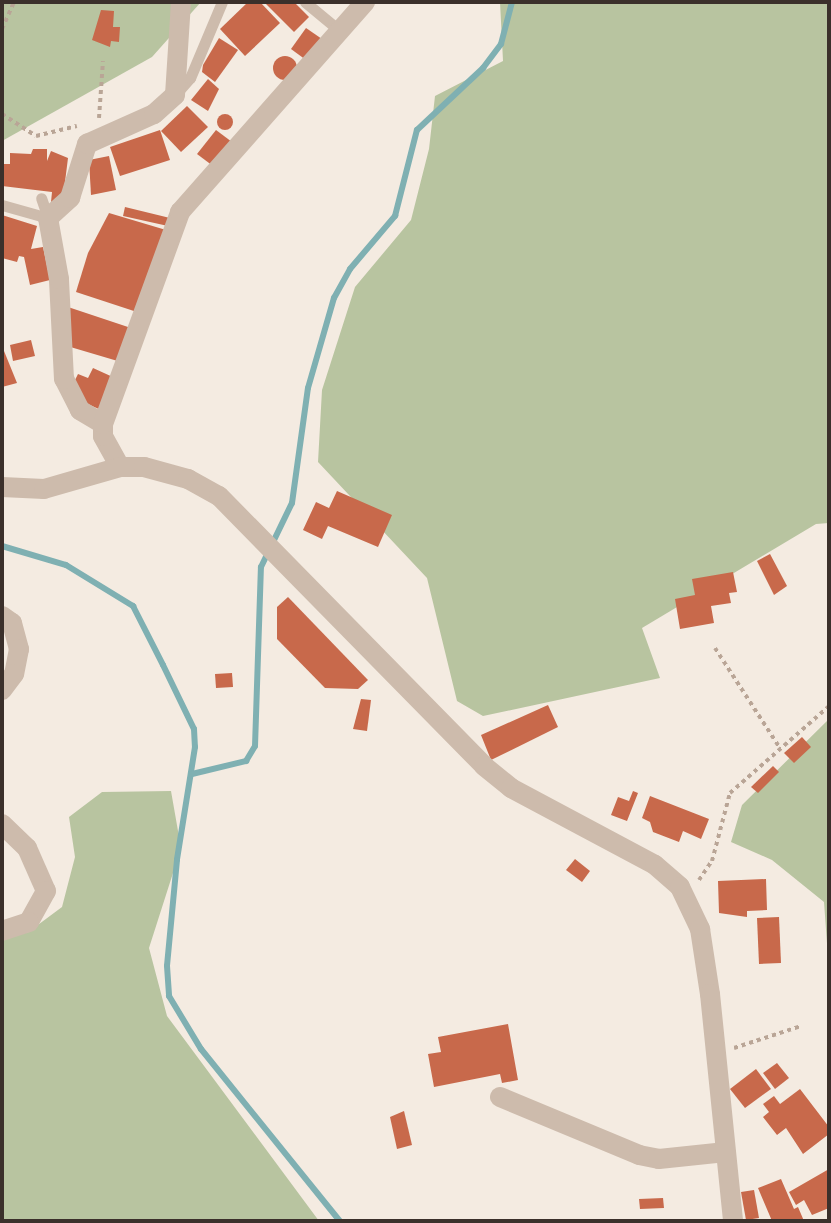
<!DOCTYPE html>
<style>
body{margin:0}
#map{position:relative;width:831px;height:1223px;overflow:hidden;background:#f4ebe1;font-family:"Exo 2",sans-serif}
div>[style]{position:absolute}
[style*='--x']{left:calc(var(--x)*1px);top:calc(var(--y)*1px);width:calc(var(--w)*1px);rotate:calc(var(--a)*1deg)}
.green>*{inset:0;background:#b8c4a0}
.stream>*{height:6px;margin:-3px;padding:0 3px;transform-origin:3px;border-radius:3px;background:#7fb0b2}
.building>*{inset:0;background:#c8694b}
.round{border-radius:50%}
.path>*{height:4px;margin-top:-2px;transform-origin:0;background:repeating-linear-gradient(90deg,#b9a596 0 4px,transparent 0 8px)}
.service>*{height:11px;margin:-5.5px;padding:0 5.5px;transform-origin:5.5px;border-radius:5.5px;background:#cdbbac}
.minor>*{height:20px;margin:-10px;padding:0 10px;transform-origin:10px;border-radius:10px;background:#cdbbac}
.tertiary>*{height:20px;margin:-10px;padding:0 10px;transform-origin:10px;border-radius:10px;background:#cdbbac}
span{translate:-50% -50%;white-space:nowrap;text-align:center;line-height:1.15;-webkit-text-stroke:7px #fbf5ee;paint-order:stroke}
.frame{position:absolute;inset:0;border:4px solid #3b302b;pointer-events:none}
</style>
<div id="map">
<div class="green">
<i style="clip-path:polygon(2px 2px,201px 2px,152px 57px,2px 141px)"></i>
<i style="clip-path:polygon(500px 2px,829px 2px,829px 523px,816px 524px,642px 628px,660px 678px,483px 716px,457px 701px,427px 578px,318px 462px,322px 390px,355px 287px,411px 220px,429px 149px,435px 96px,503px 61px)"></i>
<i style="clip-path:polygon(829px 719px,829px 971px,824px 902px,772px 860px,731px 842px,742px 805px)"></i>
<i style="clip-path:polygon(171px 791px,181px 848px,149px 948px,167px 1016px,319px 1221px,2px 1221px,2px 933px,27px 933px,62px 907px,75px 857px,69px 817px,102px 792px)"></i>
</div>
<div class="stream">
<i style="--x:2;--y:546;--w:67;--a:16.5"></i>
<i style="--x:66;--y:565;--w:79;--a:31.5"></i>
<i style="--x:133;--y:606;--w:66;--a:63"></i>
<i style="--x:163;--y:665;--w:71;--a:64.2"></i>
<i style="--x:194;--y:729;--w:18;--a:87"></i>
<i style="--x:195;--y:747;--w:114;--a:99.1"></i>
<i style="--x:177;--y:860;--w:106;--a:95.4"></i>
<i style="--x:167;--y:966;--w:30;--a:86"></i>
<i style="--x:169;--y:996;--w:62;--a:58.9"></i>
<i style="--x:201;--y:1049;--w:221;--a:51.1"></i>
<i style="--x:192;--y:774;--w:56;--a:-13.5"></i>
<i style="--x:246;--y:761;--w:17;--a:-59"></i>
<i style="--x:255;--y:746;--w:179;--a:-88.1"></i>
<i style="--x:261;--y:567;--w:71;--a:-64.2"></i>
<i style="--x:292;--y:503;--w:116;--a:-82.1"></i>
<i style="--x:308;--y:388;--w:94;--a:-73.9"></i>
<i style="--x:334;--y:298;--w:33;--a:-61"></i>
<i style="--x:350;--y:269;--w:70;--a:-49.7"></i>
<i style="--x:395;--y:216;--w:89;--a:-75.7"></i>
<i style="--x:417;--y:130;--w:91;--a:-43.2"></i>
<i style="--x:483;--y:68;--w:30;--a:-53"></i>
<i style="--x:501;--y:44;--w:43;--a:-75.3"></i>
</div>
<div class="building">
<i style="clip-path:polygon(248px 2px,260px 2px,280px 23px,245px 56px,220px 29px)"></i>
<i style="clip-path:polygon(264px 2px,294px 2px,309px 17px,294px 32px)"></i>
<i style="clip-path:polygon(101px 10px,114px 11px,113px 27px,120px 27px,119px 42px,111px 41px,110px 47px,92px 40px)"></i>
<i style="clip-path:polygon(306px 28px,322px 39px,306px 60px,291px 49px)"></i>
<i style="clip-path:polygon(219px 38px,238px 50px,215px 82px,202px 72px,203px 65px)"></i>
<i class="round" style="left:273px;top:56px;width:24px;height:24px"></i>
<i style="clip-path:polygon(208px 79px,219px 89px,208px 111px,191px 100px)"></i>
<i style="clip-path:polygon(187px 106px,208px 127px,181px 152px,161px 131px)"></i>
<i class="round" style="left:217px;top:114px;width:16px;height:16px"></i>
<i style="clip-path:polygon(160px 130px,170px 160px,120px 176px,110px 147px)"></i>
<i style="clip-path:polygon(216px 130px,232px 142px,213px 166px,197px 154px)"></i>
<i style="clip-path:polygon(33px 149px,47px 149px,47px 161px,51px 151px,68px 158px,63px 198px,51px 202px,52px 192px,2px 186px,2px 164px,10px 164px,10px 153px,31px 154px)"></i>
<i style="clip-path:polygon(109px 156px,116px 190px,91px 195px,89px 160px)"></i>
<i style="clip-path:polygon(125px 207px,170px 218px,168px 226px,123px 216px)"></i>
<i style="clip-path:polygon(109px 213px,166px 230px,140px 313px,76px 292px,88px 253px)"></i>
<i style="clip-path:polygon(2px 215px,37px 226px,31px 249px,43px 247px,50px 280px,30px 285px,24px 257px,19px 256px,17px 262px,2px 258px)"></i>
<i style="clip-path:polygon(65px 306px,131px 328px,121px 362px,67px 346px)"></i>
<i style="clip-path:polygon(31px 340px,35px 356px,13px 361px,10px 345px)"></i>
<i style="clip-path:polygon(2px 346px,17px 383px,2px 387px)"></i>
<i style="clip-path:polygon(93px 368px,115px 378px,101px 410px,81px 401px,75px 380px,78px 374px,88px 378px)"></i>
<i style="clip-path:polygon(337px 491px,392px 515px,378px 547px,328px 526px,322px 539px,303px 530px,316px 502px,329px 508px)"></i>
<i style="clip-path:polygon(770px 554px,787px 586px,774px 595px,757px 561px)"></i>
<i style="clip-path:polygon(733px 572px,737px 592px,729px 593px,731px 603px,711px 606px,714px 623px,680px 629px,675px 599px,695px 595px,692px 579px)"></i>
<i style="clip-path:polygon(288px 597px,368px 680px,358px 689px,325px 688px,277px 639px,277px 607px)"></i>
<i style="clip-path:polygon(232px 673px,233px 687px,216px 688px,215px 674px)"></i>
<i style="clip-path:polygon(361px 699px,371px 700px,367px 731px,353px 729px)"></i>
<i style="clip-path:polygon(548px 705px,558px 727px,491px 760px,481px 735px)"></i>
<i style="clip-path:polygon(802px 737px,811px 747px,794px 763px,784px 753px)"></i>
<i style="clip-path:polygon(773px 766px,779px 772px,758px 793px,751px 787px)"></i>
<i style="clip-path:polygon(633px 791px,638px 793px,627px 821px,611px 815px,618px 797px,629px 801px)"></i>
<i style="clip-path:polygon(650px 796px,709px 819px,701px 839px,683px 831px,679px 842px,653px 832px,650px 822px,642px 818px)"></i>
<i style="clip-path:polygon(575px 859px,590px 871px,582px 882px,566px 870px)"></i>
<i style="clip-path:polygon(766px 879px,767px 910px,747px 911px,747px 917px,719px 913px,718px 881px)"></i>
<i style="clip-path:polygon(779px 917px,781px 963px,759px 964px,757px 918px)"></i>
<i style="clip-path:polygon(508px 1024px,518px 1080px,502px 1083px,500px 1074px,434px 1087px,428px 1054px,441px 1052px,438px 1037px)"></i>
<i style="clip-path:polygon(777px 1063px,789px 1078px,775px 1089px,763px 1073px)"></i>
<i style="clip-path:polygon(756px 1069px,771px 1089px,745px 1108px,730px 1089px)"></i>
<i style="clip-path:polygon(800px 1089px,829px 1127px,829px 1134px,803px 1154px,786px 1128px,777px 1135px,763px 1117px,769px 1112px,763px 1104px,774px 1096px,780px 1104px)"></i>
<i style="clip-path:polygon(404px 1111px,412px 1145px,397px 1149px,390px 1117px)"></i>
<i style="clip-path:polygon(829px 1169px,829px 1208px,812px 1215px,804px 1200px,796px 1205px,789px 1192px)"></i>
<i style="clip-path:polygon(781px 1179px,794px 1209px,798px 1207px,804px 1221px,772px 1221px,758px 1188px)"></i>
<i style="clip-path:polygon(754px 1190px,759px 1218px,746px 1220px,741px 1192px)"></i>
<i style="clip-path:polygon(663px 1198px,664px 1208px,640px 1209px,639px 1199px)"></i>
</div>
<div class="path">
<i style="--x:2;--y:29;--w:30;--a:-66"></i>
<i style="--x:2;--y:114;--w:40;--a:32.9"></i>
<i style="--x:36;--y:136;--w:42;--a:-13.7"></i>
<i style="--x:99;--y:118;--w:57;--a:-86"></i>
<i style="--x:715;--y:648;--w:119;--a:57"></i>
<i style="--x:699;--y:880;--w:23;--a:-56"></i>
<i style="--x:712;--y:861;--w:70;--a:-75.2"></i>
<i style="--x:730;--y:793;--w:132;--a:-41.3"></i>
<i style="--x:734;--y:1048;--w:71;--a:-18.2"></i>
</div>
<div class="service">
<i style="--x:305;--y:2;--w:45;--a:39.6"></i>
<i style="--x:175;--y:95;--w:23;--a:-49"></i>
<i style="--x:190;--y:78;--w:82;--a:-67.2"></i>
<i style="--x:2;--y:205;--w:48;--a:15.8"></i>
<i style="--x:48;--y:218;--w:21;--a:-109"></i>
</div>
<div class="minor">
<i style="--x:103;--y:424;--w:27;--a:-149"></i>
<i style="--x:80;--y:410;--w:35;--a:-117"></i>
<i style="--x:64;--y:379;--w:100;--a:-92.9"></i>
<i style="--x:59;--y:279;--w:62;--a:-100.2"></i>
<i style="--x:48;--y:218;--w:30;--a:-42"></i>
<i style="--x:70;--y:198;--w:57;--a:-72.5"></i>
<i style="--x:87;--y:144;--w:73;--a:-24.1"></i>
<i style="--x:154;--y:114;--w:28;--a:-42"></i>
<i style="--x:175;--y:95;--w:93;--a:-86.3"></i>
<i style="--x:120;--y:467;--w:35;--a:-119"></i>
<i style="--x:103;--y:436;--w:12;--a:-90"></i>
<i style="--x:103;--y:424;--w:226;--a:-70"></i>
<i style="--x:180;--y:212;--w:280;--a:-48.6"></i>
<i style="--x:2;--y:616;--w:12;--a:35"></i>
<i style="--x:12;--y:623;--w:27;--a:75"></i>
<i style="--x:19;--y:649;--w:25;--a:101"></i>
<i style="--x:14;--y:674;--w:20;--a:127"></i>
<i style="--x:2;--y:824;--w:35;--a:44"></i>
<i style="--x:27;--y:848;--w:47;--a:66.2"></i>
<i style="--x:46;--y:891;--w:35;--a:119"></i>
<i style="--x:29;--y:922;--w:28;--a:162"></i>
<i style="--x:500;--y:1097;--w:151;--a:22.6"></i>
<i style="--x:639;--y:1155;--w:20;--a:11"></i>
<i style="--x:659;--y:1159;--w:67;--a:-6"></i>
</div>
<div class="tertiary">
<i style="--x:2;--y:487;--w:42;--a:2.7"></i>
<i style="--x:44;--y:489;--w:79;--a:-16.1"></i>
<i style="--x:120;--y:467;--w:24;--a:0"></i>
<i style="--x:144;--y:467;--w:46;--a:15.3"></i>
<i style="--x:188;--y:479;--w:35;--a:29"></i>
<i style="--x:219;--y:496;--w:378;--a:45.5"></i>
<i style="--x:484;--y:766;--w:35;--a:39"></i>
<i style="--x:511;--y:788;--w:163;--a:28.1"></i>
<i style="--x:655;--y:865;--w:33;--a:41"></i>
<i style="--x:680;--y:887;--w:47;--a:64.5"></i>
<i style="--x:700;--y:929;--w:66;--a:81.3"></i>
<i style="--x:710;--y:994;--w:228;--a:84.2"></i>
</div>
<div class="frame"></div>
</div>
